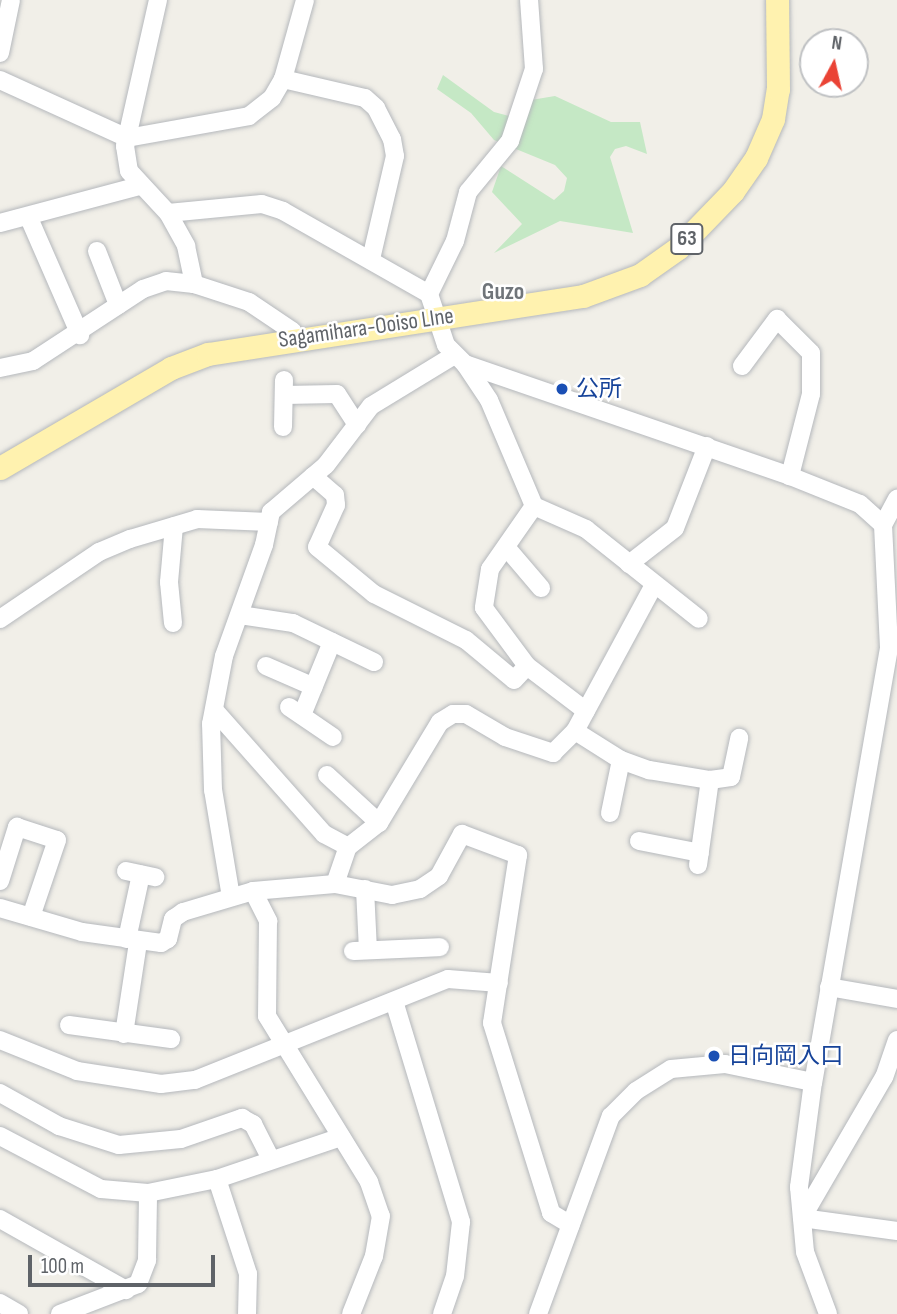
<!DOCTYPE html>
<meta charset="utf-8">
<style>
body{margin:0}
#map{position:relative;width:897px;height:1314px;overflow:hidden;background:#f1efe8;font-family:"Sofia Sans Condensed","Noto Sans JP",sans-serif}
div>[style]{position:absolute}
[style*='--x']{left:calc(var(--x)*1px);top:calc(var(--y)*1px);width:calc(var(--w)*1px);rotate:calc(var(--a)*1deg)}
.green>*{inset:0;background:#c5e8c5}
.roads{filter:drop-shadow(0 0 2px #b5b8bc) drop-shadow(0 0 2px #b5b8bc)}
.minor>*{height:18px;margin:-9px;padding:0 9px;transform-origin:9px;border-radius:9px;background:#fff}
.major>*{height:23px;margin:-11.5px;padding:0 11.5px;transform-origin:11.5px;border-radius:11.5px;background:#fff2af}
.dots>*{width:19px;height:19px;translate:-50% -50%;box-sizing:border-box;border:4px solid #fff;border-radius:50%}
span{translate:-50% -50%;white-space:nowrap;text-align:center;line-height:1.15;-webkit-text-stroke:5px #fff;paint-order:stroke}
.shield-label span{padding:2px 5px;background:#fff;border:2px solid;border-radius:5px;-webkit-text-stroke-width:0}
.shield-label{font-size:21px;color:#5f6368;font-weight:700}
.street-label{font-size:23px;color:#5f6368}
.transit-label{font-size:23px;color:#164399}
.left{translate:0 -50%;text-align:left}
.neighbourhood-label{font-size:24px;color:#70757a;font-weight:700}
.north{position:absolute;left:799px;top:28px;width:70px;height:70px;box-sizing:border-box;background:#fff;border:2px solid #bfc1c3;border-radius:50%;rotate:8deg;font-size:19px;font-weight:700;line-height:28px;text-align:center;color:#5f6368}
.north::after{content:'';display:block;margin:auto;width:24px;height:32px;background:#ea4335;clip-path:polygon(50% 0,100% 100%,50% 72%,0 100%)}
.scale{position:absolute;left:28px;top:1255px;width:187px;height:32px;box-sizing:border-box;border:4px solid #5f6368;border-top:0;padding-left:9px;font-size:21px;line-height:24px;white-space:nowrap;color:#5f6368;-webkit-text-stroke:5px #fff;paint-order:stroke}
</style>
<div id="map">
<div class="green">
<i style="clip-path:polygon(443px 75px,494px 112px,509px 116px,531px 100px,555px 96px,611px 122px,640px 122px,647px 154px,626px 146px,615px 149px,610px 157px,633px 233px,560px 221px,494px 253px,522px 224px,492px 192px,501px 166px,554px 200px,564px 191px,567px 178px,555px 165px,494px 140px,471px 113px,437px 89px)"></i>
</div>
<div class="roads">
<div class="minor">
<i style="--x:158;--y:0;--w:150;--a:102.7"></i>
<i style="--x:125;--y:146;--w:25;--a:81"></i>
<i style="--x:129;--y:171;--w:57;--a:47.1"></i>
<i style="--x:168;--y:213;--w:38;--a:61"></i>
<i style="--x:186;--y:246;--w:39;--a:78"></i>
<i style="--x:0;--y:53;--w:54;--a:-78.3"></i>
<i style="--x:283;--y:79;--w:84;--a:13"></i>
<i style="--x:365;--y:98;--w:15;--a:42"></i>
<i style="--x:376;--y:108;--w:35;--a:63"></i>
<i style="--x:392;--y:139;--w:17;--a:80"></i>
<i style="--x:395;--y:156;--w:106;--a:103.1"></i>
<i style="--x:0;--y:80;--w:140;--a:24.5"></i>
<i style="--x:127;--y:138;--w:124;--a:-10.2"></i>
<i style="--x:249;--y:116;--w:29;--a:-38"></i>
<i style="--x:272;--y:98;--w:22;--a:-60"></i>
<i style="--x:283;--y:79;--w:82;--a:-74.4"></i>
<i style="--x:168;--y:213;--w:94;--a:-5.5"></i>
<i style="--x:262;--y:204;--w:22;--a:18"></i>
<i style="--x:283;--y:211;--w:168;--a:29.6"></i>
<i style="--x:429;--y:294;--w:54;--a:71.6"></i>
<i style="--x:446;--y:345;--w:27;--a:45"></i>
<i style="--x:465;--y:364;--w:344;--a:19"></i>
<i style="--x:790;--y:476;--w:75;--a:21.8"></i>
<i style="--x:860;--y:504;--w:31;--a:42"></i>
<i style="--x:883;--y:525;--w:123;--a:87.2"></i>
<i style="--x:889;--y:648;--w:441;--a:99.9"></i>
<i style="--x:813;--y:1082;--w:106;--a:97.6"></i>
<i style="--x:799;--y:1187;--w:65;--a:84.7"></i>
<i style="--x:805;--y:1252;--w:66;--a:69.6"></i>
<i style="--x:29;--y:218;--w:128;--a:66.4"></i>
<i style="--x:0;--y:223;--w:144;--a:-14.9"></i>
<i style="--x:97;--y:251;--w:58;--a:68.7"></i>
<i style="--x:429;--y:294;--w:59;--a:-63.9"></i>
<i style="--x:455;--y:241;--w:51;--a:-75.1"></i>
<i style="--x:468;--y:192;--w:66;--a:-50.5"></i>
<i style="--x:510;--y:141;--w:76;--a:-71.6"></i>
<i style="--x:534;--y:69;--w:69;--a:-94.1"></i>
<i style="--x:465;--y:364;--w:43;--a:56.3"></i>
<i style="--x:489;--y:400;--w:115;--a:67"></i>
<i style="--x:534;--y:506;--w:57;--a:23.9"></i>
<i style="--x:586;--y:529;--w:144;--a:38.5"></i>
<i style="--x:742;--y:366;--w:59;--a:-53.3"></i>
<i style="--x:777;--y:319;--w:48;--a:45"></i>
<i style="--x:811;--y:353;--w:41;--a:90"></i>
<i style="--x:811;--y:394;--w:85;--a:104.4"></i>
<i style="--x:0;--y:368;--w:34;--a:-12"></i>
<i style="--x:33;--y:361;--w:131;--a:-33.2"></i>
<i style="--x:143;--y:289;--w:24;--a:-19"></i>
<i style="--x:166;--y:281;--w:28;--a:6"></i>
<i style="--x:194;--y:284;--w:58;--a:18.1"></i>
<i style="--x:249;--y:302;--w:52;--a:34"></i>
<i style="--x:292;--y:331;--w:7;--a:74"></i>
<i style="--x:284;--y:395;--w:53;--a:-1.1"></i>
<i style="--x:337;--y:394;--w:37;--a:57"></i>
<i style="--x:283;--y:427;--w:47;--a:-88.8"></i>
<i style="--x:313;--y:476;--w:29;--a:41"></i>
<i style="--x:335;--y:495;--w:10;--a:84"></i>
<i style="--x:336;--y:505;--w:46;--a:114.3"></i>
<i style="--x:317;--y:547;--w:74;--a:39.5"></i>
<i style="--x:374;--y:594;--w:103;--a:26.6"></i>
<i style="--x:466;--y:640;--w:62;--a:39.8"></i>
<i style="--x:514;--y:680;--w:19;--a:-47"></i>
<i style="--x:534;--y:506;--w:77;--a:124.9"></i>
<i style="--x:490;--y:569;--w:39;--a:99"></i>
<i style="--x:484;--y:608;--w:72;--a:53.4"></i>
<i style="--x:527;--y:666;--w:74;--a:37.3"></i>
<i style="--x:883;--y:525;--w:30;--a:-62"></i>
<i style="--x:506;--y:547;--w:54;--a:49.5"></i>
<i style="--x:629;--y:564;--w:58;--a:-38"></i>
<i style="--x:675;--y:528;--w:88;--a:-68.7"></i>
<i style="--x:240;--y:615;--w:54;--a:8.6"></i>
<i style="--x:293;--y:623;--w:90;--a:25.7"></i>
<i style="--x:0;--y:619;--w:120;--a:-34.1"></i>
<i style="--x:99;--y:552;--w:34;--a:-23"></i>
<i style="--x:130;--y:539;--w:70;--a:-16.6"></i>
<i style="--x:197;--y:519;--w:72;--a:2.4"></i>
<i style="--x:173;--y:623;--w:41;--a:-95.6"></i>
<i style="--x:169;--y:582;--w:56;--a:-84.9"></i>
<i style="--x:266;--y:666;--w:52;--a:23.6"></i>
<i style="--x:289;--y:707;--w:53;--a:34.3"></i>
<i style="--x:216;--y:712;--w:163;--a:48.5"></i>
<i style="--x:324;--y:834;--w:27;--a:28"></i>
<i style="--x:302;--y:715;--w:79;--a:-67.7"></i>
<i style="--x:575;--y:731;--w:54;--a:32.2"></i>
<i style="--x:621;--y:760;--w:30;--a:20"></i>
<i style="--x:649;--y:770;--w:62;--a:9.3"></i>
<i style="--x:710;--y:780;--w:21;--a:-8"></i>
<i style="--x:731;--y:777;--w:40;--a:-78"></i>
<i style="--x:327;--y:775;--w:71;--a:42.7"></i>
<i style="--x:610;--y:813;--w:54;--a:-78.3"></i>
<i style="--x:639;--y:841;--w:62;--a:11.1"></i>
<i style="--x:698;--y:865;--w:86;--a:-82"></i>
<i style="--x:126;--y:871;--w:30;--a:12"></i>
<i style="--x:0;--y:881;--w:57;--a:-72.5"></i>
<i style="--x:17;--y:827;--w:42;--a:18"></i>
<i style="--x:57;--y:840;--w:81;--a:108.7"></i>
<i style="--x:335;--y:884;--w:39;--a:-71"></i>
<i style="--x:348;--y:847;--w:39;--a:-38"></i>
<i style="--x:379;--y:823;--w:118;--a:-58.9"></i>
<i style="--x:440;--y:722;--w:15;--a:-32"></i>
<i style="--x:453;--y:714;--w:13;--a:0"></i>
<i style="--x:466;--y:714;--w:45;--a:30.5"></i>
<i style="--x:505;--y:737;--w:51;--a:18.4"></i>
<i style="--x:553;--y:753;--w:31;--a:-45"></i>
<i style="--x:575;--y:731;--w:166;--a:-61.6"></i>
<i style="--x:365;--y:889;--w:61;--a:87.2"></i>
<i style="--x:253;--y:891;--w:34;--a:63"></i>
<i style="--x:268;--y:921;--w:95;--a:90.6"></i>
<i style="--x:267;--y:1016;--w:195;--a:58.4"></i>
<i style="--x:369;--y:1182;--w:36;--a:71"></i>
<i style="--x:381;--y:1216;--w:41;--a:99.9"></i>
<i style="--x:374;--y:1256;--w:62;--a:111.6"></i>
<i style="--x:231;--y:897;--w:109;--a:-99.5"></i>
<i style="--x:213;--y:790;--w:66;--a:-91.7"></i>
<i style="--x:211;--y:724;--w:69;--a:-79.2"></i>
<i style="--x:224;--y:656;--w:118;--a:-70.2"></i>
<i style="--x:264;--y:545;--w:34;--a:-78"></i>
<i style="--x:271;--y:512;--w:72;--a:-40.5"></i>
<i style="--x:326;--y:465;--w:74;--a:-52.7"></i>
<i style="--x:371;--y:406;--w:96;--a:-31.4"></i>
<i style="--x:0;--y:908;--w:85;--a:16.3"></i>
<i style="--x:82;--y:932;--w:80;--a:7.9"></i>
<i style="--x:161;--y:943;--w:8;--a:-30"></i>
<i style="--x:168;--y:939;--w:21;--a:-76"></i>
<i style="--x:173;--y:919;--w:12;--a:-35"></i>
<i style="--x:183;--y:912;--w:73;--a:-16.7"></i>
<i style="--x:253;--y:891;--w:82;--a:-4.9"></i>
<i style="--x:335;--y:884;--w:58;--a:10.9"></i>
<i style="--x:392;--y:895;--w:29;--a:-12"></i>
<i style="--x:420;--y:889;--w:23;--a:-34"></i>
<i style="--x:439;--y:876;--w:48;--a:-61.3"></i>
<i style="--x:462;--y:834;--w:60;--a:20.6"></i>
<i style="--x:518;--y:855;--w:170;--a:98.8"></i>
<i style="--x:492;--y:1023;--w:199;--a:72.7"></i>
<i style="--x:551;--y:1213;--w:23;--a:31"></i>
<i style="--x:127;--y:939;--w:66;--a:-77.8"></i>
<i style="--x:353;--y:951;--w:87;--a:-2.6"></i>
<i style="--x:829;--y:987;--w:69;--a:10"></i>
<i style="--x:394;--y:1001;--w:231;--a:73.1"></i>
<i style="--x:461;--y:1222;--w:54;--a:96.3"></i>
<i style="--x:455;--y:1276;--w:40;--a:108.9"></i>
<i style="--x:69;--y:1025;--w:103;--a:7.8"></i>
<i style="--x:124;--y:1034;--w:93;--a:-81.3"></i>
<i style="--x:0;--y:1040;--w:83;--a:21.9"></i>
<i style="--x:77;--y:1071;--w:85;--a:8.8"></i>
<i style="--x:161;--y:1084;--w:34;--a:-7"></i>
<i style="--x:195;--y:1080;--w:272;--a:-21.8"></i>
<i style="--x:448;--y:979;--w:51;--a:4.5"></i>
<i style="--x:897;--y:1040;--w:39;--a:109"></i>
<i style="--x:884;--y:1077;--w:163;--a:120.2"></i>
<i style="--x:802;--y:1218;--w:96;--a:7.8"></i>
<i style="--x:0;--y:1093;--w:68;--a:29.2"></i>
<i style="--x:59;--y:1126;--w:63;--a:17.6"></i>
<i style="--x:119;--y:1145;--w:62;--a:-5.5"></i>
<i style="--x:181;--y:1139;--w:65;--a:-19"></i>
<i style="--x:242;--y:1118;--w:13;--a:29"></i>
<i style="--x:253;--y:1124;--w:39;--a:63"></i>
<i style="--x:0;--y:1136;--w:114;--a:27.7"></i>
<i style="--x:101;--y:1189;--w:47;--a:4.9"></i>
<i style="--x:148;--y:1193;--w:70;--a:-11.5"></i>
<i style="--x:217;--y:1179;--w:131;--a:-18.7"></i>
<i style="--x:217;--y:1179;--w:100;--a:71.9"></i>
<i style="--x:248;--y:1274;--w:40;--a:91.4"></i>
<i style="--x:0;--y:1219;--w:145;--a:29.4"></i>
<i style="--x:0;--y:1303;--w:22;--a:30"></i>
<i style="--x:60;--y:1314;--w:84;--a:-21"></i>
<i style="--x:138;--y:1284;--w:26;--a:-69"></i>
<i style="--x:147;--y:1260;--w:67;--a:-89.1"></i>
<i style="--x:538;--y:1314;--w:211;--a:-69.8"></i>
<i style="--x:611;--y:1116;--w:35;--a:-45"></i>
<i style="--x:636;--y:1091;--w:41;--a:-32.2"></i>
<i style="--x:671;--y:1069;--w:54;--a:-5.3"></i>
<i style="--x:725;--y:1064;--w:90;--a:11.6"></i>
</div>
<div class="major">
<i style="--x:0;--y:468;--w:198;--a:-30.3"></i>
<i style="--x:171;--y:368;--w:40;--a:-21"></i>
<i style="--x:208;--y:354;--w:379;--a:-8.8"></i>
<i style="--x:583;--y:296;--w:61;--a:-20.2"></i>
<i style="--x:640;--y:275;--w:47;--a:-35.4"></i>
<i style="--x:678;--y:248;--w:79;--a:-46"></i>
<i style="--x:733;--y:191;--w:40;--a:-55.1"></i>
<i style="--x:756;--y:158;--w:43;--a:-66.4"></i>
<i style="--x:773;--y:119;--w:30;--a:-81"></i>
<i style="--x:778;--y:89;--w:89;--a:-90.6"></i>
</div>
</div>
<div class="dots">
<i style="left:562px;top:389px;background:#1a4fb4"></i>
<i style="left:714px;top:1056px;background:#1a4fb4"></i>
</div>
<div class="shield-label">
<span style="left:687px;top:239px">63</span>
</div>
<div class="street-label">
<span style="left:366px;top:328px;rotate:-8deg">Sagamihara-Ooiso LIne</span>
</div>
<div class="transit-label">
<span class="left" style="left:576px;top:389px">公所</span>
<span class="left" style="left:728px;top:1056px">日向岡入口</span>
</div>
<div class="neighbourhood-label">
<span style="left:503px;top:292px">Guzo</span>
</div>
<div class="north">N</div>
<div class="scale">100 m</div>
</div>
